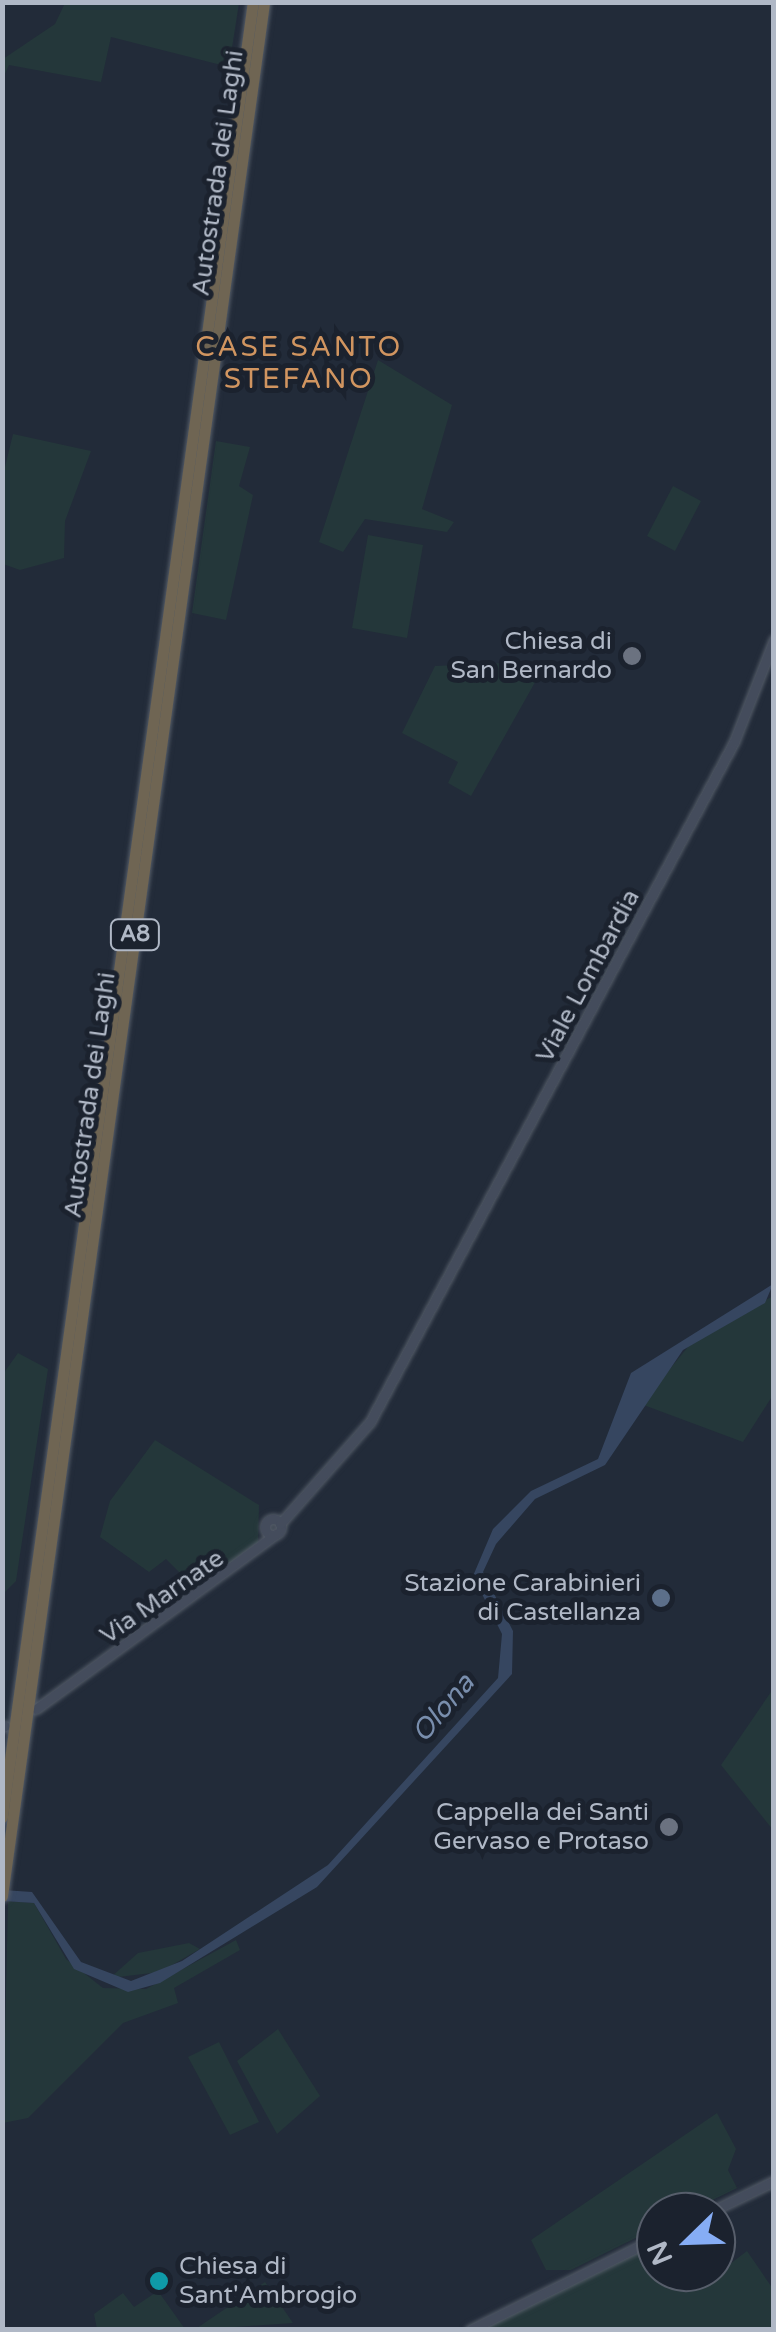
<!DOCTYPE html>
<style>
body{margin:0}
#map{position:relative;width:776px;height:2332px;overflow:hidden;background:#222b39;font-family:"Varela Round",sans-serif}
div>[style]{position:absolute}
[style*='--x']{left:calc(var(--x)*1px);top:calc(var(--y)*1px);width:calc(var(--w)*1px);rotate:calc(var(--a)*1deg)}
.green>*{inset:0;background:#24373a}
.water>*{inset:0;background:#364660}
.roads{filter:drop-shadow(0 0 2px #535b67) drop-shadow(0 0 2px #535b67)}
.secondary>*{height:9px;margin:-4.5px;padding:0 4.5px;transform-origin:4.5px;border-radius:4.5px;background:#444c5c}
.secondary>.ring{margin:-4.5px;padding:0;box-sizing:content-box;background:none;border:9px solid #444c5c;border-radius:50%}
.highway>*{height:11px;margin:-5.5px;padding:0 5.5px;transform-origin:5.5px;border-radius:5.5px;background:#6f6553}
.dots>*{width:28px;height:28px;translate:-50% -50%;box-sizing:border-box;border:5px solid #1b222e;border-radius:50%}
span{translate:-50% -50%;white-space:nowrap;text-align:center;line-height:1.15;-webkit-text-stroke:10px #1b222e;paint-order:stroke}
.shield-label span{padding:2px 8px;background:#1b222e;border:2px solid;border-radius:8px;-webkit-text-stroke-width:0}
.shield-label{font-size:22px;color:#b0b8c6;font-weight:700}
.street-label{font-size:25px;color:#b0b8c6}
.poi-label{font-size:25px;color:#b0b8c6}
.right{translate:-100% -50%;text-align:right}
.left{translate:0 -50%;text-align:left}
.neighbourhood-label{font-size:28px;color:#d19560;letter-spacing:2.5px}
.water-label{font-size:28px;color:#798ead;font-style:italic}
.frame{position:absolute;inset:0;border:5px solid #b0b8c6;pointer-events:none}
.north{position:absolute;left:636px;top:2192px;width:100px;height:100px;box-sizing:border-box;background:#1b222e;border:2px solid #575e6b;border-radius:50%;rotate:247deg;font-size:28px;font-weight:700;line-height:40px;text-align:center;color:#b0b8c6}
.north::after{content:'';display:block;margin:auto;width:35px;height:45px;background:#86adf5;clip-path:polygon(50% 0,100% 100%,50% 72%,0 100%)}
</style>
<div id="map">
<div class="green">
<i style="clip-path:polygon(65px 3px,239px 3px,229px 67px,111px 37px,101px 82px,9px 65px,3px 78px,3px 59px,55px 24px)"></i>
<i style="clip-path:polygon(378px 360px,452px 405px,422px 509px,454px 522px,447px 532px,365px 519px,343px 552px,319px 542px)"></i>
<i style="clip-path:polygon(13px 434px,91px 451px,65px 521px,64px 558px,20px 570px,3px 564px,3px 475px)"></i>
<i style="clip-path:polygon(216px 441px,250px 447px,239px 486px,253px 495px,226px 620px,192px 613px)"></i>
<i style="clip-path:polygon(673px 486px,701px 501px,675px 551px,647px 536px)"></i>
<i style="clip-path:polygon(368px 535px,423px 545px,407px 638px,352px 628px)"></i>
<i style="clip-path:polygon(547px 661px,471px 796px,448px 783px,458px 762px,402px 733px,435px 666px)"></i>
<i style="clip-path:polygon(773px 1296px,773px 1395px,743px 1442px,641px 1404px,692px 1342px)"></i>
<i style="clip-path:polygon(18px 1353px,48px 1369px,16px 1581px,3px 1594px,3px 1374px)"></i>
<i style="clip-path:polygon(155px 1440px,259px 1505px,258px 1546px,194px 1587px,166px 1559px,149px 1572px,100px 1537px,110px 1501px)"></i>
<i style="clip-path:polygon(773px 1689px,773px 1830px,721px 1765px)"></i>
<i style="clip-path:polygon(8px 1901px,34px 1903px,66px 1959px,103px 1988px,146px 1989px,236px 1940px,240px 1950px,174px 1988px,178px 2003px,123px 2023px,28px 2118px,3px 2123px)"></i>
<i style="clip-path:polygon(189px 1943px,200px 1949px,160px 1972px,110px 1978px,138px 1953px)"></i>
<i style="clip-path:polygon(278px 2029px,320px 2096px,277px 2134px,237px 2061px)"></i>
<i style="clip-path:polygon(219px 2042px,259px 2122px,230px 2135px,188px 2057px)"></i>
<i style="clip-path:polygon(717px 2113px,736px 2149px,728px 2170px,737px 2188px,688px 2212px,656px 2212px,656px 2228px,571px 2270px,546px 2270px,531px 2240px)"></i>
<i style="clip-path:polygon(656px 2242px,656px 2272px,709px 2280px,747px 2251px,773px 2289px,773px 2329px,478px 2330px)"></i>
<i style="clip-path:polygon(265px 2282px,293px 2323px,194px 2330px)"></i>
<i style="clip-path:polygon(158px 2291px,185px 2329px,97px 2329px,94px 2314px,123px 2293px,134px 2307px)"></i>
</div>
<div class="water">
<i style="clip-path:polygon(773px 1284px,765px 1303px,683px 1350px,605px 1465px,535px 1499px,496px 1544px,483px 1572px,513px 1631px,512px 1674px,317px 1887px,160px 1983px,128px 1992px,74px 1969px,34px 1903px,3px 1901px,3px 1890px,32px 1892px,81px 1962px,131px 1981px,182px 1961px,328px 1865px,498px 1678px,502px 1634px,473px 1576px,493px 1529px,531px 1491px,598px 1459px,631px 1373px)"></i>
</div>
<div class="roads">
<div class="secondary">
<i class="ring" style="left:265px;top:1519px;width:7px;height:7px"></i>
<i style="--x:280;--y:1524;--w:136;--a:-48.6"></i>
<i style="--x:370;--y:1422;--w:771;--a:-61.84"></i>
<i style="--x:734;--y:742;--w:110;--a:-68.6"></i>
<i style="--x:36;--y:1709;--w:297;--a:-36.1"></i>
<i style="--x:2;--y:1727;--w:3;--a:-18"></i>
<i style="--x:710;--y:2212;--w:71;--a:-25.8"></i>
<i style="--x:470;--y:2330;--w:208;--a:-26.3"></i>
</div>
<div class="highway">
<i style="--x:2;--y:1817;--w:1832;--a:-82.13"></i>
<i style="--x:2;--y:1896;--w:1912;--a:-82.12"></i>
</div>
</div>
<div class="dots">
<i style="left:632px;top:656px;background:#6b7280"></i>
<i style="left:661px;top:1598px;background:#5c6f8a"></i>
<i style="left:669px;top:1827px;background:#6b7280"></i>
<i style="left:159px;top:2281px;background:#0f9aa8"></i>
</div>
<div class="shield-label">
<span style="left:135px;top:935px">A8</span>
</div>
<div class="street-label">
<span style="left:218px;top:173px;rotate:-82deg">Autostrada dei Laghi</span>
<span style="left:588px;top:976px;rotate:-62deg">Viale Lombardia</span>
<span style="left:90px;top:1095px;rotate:-82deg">Autostrada dei Laghi</span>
<span style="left:162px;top:1597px;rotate:-35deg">Via Marnate</span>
</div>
<div class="poi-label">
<span class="right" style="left:612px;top:656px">Chiesa di<br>San Bernardo</span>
<span class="right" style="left:641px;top:1598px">Stazione Carabinieri<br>di Castellanza</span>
<span class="right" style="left:649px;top:1827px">Cappella dei Santi<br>Gervaso e Protaso</span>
<span class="left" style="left:179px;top:2281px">Chiesa di<br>Sant'Ambrogio</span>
</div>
<div class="neighbourhood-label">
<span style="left:299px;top:363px">CASE SANTO<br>STEFANO</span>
</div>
<div class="water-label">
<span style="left:443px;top:1708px;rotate:-50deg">Olona</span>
</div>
<div class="frame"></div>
<div class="north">N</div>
</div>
